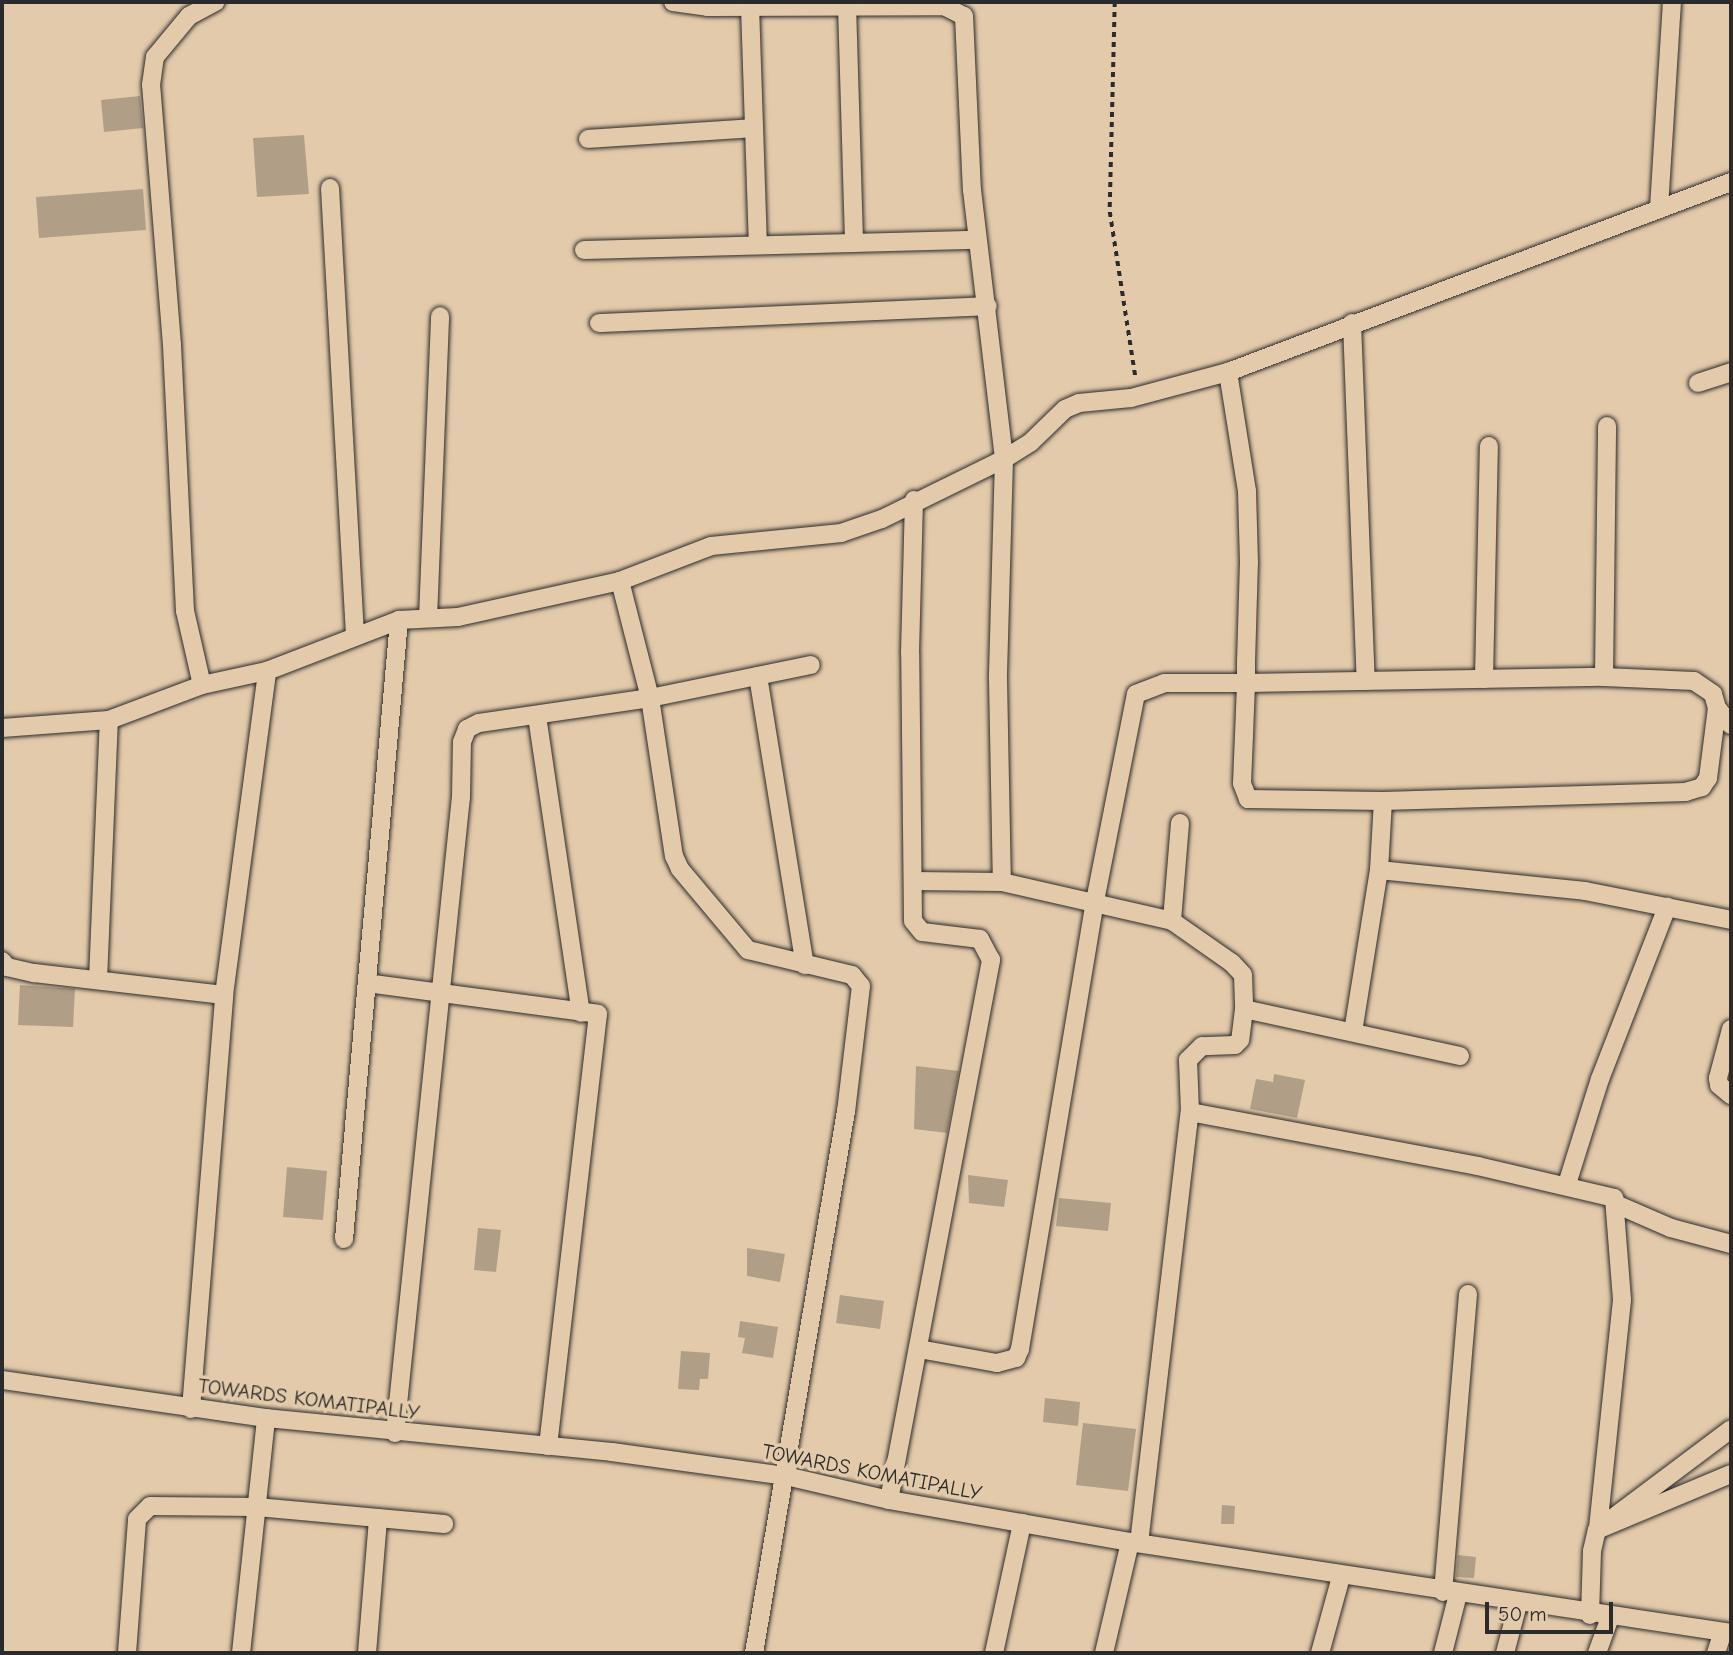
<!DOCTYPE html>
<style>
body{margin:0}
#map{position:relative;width:1733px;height:1655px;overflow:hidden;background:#e3caab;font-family:"Comic Neue",sans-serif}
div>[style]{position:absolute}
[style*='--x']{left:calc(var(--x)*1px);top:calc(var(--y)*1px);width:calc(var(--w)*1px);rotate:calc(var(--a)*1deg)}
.building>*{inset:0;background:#b09e87}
.path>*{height:3.5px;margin-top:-1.75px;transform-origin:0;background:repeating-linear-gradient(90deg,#2b2b2b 0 5px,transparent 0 10px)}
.roads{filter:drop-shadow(0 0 2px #2b2b2b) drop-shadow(0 0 2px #2b2b2b)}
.minor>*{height:18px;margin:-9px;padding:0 9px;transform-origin:9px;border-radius:9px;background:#e3caab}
span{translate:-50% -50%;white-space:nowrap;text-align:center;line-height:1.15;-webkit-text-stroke:7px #e3caab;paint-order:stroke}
.street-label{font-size:21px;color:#2b2b2b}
.frame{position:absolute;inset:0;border:4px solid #2b2b2b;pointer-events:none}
.scale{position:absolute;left:1485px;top:1602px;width:128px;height:32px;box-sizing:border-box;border:4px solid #2b2b2b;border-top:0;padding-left:9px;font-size:21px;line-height:24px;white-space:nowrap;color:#2b2b2b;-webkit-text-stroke:5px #e3caab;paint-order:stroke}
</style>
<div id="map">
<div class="building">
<i style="clip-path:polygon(140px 96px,143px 128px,104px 132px,101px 100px)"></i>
<i style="clip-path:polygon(304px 135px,309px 194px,257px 197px,253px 138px)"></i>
<i style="clip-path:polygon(143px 189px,146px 230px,39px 238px,36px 197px)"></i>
<i style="clip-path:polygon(20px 985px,75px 989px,73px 1027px,18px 1025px)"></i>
<i style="clip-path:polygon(916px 1066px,959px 1071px,947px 1133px,914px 1129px)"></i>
<i style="clip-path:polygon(1274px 1074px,1305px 1080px,1297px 1118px,1250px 1109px,1256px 1079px,1273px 1082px)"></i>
<i style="clip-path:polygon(287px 1167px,327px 1171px,323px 1220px,283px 1217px)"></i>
<i style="clip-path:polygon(968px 1175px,1008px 1180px,1004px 1207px,969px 1203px)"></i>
<i style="clip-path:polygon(1059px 1198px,1111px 1203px,1108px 1231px,1056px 1226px)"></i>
<i style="clip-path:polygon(478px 1228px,501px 1230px,496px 1272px,474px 1270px)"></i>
<i style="clip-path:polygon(747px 1248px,785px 1254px,780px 1282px,747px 1276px)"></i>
<i style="clip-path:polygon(840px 1295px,884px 1301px,880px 1329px,836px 1323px)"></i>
<i style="clip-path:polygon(740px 1321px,778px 1327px,773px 1358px,742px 1353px,745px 1338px,738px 1337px)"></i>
<i style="clip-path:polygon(681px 1351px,710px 1353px,708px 1379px,700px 1379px,699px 1390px,678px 1389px)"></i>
<i style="clip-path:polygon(1045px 1398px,1080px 1402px,1078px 1426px,1043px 1422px)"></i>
<i style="clip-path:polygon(1083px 1423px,1136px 1429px,1128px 1491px,1076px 1485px)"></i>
<i style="clip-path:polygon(1222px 1505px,1235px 1506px,1234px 1524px,1221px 1524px)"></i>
<i style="clip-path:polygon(1458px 1555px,1476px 1557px,1474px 1578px,1456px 1577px)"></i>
</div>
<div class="path">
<i style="--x:1115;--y:2;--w:210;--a:91.4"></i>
<i style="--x:1110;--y:212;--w:170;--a:81.2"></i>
</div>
<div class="roads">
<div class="minor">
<i style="--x:673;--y:2;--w:35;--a:8"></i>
<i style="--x:708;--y:7;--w:236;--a:-0.2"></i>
<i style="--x:944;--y:6;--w:22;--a:27"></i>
<i style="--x:964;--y:16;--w:174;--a:87.4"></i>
<i style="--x:972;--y:190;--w:271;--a:83.2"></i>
<i style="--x:1004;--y:459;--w:220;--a:91.6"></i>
<i style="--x:998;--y:679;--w:203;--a:88.9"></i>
<i style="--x:847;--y:5;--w:238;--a:88.3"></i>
<i style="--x:750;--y:6;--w:239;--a:88.1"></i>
<i style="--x:588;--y:139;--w:166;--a:-3.8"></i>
<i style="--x:330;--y:188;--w:449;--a:86.8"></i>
<i style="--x:1659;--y:208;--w:206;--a:-86.4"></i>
<i style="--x:584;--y:250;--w:393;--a:-1.5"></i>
<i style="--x:599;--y:323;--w:389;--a:-2.5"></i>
<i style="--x:1352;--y:323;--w:358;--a:87.8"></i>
<i style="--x:1698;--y:383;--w:35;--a:-18"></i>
<i style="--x:620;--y:581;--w:121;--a:75.6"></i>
<i style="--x:650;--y:698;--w:160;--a:81.4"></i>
<i style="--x:674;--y:856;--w:14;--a:65"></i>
<i style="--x:680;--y:869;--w:106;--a:50"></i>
<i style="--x:748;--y:950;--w:107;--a:13.5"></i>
<i style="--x:852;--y:975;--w:14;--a:51"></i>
<i style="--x:861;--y:986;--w:126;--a:96.8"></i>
<i style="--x:846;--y:1111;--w:550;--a:99.63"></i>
<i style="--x:428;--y:618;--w:302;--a:-87.7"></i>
<i style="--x:758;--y:676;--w:293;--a:80.8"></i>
<i style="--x:1604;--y:677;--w:251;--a:-89.3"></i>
<i style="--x:1484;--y:679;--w:233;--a:-88.8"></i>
<i style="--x:202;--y:685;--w:76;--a:-102.9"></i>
<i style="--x:185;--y:611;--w:266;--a:-92.8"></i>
<i style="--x:172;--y:345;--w:261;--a:-94.6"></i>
<i style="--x:151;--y:85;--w:28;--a:-82"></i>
<i style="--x:155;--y:57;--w:53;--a:-50.3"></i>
<i style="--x:189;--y:16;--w:30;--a:-28"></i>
<i style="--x:1717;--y:708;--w:22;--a:51"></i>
<i style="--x:537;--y:716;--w:300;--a:81.6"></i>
<i style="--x:2;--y:728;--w:107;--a:-4.3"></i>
<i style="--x:109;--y:720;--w:99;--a:-20.6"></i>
<i style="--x:202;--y:685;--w:66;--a:-12.2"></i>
<i style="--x:267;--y:671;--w:142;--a:-21.1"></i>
<i style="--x:399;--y:620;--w:59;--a:-2.9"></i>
<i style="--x:458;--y:617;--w:166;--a:-12.5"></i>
<i style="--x:620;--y:581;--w:97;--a:-21"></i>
<i style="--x:711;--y:546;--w:131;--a:-5.7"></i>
<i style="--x:841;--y:533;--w:43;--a:-18.9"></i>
<i style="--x:882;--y:519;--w:136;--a:-26.2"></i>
<i style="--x:1004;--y:459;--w:32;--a:-32"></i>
<i style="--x:1031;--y:442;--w:47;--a:-44.1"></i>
<i style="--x:1065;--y:409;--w:15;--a:-23"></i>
<i style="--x:1079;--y:403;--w:52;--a:-5.5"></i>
<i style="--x:1131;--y:398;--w:100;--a:-15"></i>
<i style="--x:1228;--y:372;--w:538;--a:-20.69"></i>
<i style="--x:1180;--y:823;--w:98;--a:94.7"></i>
<i style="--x:1172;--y:921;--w:73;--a:35"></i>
<i style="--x:1232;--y:963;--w:16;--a:47"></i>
<i style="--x:1243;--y:975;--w:34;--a:88"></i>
<i style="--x:1244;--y:1009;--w:221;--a:12.3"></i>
<i style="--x:1379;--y:870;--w:207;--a:5.8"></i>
<i style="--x:1585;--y:891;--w:149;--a:11.2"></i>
<i style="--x:913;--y:881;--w:89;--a:0.6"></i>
<i style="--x:1002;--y:882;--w:174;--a:12.9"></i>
<i style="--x:2;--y:961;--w:8;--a:50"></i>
<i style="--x:7;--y:967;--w:28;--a:13"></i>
<i style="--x:34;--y:973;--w:191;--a:6.6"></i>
<i style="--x:98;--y:980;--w:260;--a:-87.6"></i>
<i style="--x:367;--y:983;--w:233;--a:7.6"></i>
<i style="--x:598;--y:1014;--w:435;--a:96.6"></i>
<i style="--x:1244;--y:1009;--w:31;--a:97"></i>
<i style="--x:1240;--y:1040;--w:7;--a:135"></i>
<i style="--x:1235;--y:1045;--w:33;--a:178"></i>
<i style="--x:1202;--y:1046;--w:20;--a:135"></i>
<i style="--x:1188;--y:1060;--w:52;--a:87.8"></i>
<i style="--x:1190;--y:1112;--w:293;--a:10.6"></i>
<i style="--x:1478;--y:1166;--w:140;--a:13.2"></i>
<i style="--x:1614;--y:1198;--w:102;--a:85.5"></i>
<i style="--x:1622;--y:1300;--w:230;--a:96"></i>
<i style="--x:1598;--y:1529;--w:166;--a:-36.9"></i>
<i style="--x:1731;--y:1029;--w:51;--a:104.9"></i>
<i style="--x:1718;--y:1078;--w:7;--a:82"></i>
<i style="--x:1719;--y:1085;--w:16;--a:40"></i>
<i style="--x:1353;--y:1032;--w:164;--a:-80.9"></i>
<i style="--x:1379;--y:870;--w:69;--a:-86.7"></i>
<i style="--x:1567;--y:1184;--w:110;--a:-72.6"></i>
<i style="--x:1600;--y:1079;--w:185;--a:-68.7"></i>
<i style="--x:1618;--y:1205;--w:58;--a:23.5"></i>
<i style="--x:1671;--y:1228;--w:62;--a:14.9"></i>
<i style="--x:344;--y:1239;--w:621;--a:-84.92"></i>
<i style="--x:919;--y:1349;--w:79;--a:10.2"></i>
<i style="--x:997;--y:1363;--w:20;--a:-15"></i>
<i style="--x:1016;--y:1358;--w:10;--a:-66"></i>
<i style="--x:1020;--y:1349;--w:449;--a:-80.5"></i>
<i style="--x:1094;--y:906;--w:216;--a:-78.8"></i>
<i style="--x:1136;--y:694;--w:30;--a:-21"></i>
<i style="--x:1164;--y:683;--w:82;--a:0"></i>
<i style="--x:1246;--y:683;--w:358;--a:-1"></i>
<i style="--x:1604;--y:677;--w:90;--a:2.5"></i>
<i style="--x:1694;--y:681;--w:23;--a:34"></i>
<i style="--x:1713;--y:694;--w:15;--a:74"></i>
<i style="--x:1717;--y:708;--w:71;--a:97.3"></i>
<i style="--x:1708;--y:778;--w:11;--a:124"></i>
<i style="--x:1702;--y:787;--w:17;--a:163"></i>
<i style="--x:1686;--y:792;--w:303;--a:178.3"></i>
<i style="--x:1383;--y:801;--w:135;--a:-179.2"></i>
<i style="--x:1248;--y:799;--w:17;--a:-111"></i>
<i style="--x:1242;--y:783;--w:47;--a:-87.6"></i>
<i style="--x:1244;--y:736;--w:53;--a:-87.8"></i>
<i style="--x:1246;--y:683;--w:21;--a:-90"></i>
<i style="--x:1246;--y:662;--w:99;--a:-88.3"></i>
<i style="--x:1249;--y:563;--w:72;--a:-91.6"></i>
<i style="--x:1247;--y:491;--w:121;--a:-99.1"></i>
<i style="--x:2;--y:1380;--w:267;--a:8.2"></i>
<i style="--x:266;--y:1418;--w:348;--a:5.6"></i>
<i style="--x:612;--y:1452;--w:176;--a:7.9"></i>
<i style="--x:786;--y:1476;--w:106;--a:13.1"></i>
<i style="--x:889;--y:1500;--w:245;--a:9.9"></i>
<i style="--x:1130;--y:1542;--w:608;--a:8.61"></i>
<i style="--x:191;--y:1409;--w:415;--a:-85.4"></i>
<i style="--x:224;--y:995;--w:327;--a:-82.4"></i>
<i style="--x:395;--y:1433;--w:639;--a:-84.08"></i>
<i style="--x:461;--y:797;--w:55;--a:-89"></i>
<i style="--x:462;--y:742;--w:14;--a:-69"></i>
<i style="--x:467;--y:729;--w:13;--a:-27"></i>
<i style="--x:479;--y:723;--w:173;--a:-8.3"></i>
<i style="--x:650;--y:698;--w:164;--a:-11.6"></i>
<i style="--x:889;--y:1500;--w:550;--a:-79.3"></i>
<i style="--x:991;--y:960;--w:24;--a:-118"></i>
<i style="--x:980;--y:939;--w:58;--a:-173.1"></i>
<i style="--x:922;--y:932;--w:14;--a:-129"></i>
<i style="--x:913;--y:921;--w:268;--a:-90.6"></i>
<i style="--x:910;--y:653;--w:153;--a:-88.5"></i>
<i style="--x:1139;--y:1543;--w:434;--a:-83.3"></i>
<i style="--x:1443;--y:1592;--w:299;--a:-85.2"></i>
<i style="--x:1590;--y:1615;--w:64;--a:-88.2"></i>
<i style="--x:1592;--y:1551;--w:22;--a:-77"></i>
<i style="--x:1597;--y:1530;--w:145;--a:-22.7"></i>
<i style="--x:127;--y:1653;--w:134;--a:-85.7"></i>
<i style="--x:137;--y:1519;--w:18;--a:-45"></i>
<i style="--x:150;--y:1506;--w:107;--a:0.5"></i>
<i style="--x:257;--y:1507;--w:188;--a:5.2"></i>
<i style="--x:241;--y:1653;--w:236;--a:-83.9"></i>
<i style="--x:367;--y:1653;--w:135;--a:-85.3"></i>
<i style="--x:994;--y:1653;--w:133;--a:-77.8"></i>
<i style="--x:1104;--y:1653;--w:114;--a:-76.8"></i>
<i style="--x:1320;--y:1653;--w:79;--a:-74.6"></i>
<i style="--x:1443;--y:1653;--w:61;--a:-75.7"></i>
<i style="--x:1505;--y:1653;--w:51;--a:-75.1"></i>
<i style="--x:1597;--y:1653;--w:38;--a:-70"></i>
<i style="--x:1716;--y:1653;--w:22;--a:-72"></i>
</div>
</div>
<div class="street-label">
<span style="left:309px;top:1399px;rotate:7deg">TOWARDS KOMATIPALLY</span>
<span style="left:872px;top:1472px;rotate:11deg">TOWARDS KOMATIPALLY</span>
</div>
<div class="frame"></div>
<div class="scale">50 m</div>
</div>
